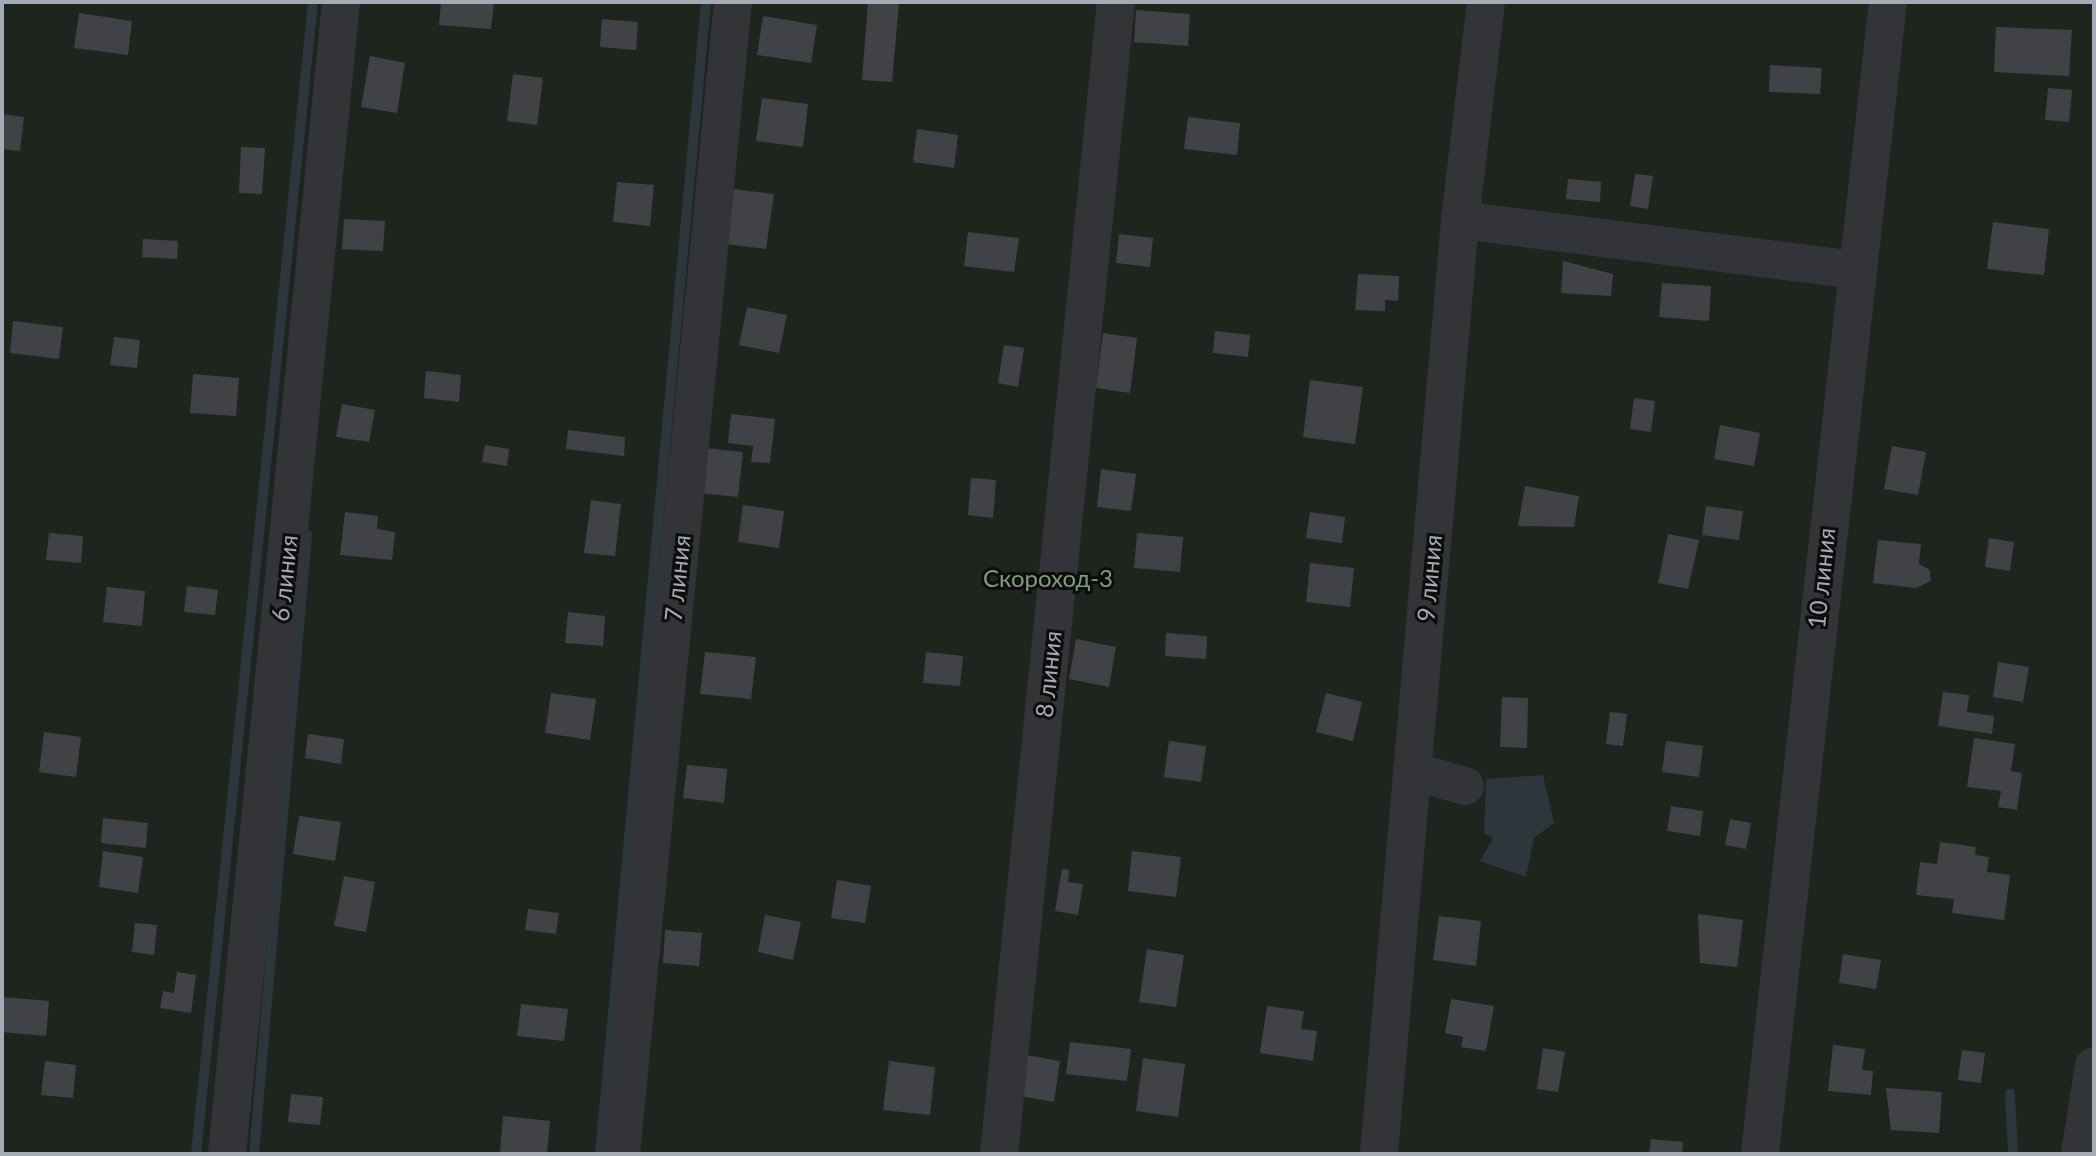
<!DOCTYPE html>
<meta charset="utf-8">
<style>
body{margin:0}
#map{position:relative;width:2096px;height:1156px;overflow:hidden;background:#121213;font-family:Lato,sans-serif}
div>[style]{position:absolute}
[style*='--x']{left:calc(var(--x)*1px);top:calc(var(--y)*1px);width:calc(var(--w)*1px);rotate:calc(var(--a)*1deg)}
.green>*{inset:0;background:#1e251e}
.water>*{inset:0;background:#2c363b}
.stream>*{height:10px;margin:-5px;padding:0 5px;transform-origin:5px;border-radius:5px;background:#2c363b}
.building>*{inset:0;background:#414246}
.minor>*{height:38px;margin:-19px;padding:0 19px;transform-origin:19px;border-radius:19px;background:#333438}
span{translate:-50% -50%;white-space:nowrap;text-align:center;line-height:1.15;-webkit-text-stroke:6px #0d0d0e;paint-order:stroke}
.street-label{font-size:24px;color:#a4abb3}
.park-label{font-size:24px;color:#7f9d7c}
.frame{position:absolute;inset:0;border:4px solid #a4abb3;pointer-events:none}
</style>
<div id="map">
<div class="green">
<i style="clip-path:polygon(2px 2px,2094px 2px,2094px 1154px,2px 1154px)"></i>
</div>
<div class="water">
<i style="clip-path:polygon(1543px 775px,1554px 823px,1534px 838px,1526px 877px,1480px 861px,1493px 838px,1484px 833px,1486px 779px)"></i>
</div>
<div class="stream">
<i style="--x:2010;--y:1094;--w:60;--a:87.1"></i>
<i style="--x:196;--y:1154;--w:1158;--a:-84.2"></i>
<i style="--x:254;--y:1154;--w:622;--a:-85.11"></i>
<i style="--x:600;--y:1154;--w:1157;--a:-84.74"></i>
</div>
<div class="building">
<i style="clip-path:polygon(441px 2px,494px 2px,491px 29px,439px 25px)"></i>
<i style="clip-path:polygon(868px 2px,899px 2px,892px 82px,862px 80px)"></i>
<i style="clip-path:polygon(1136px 10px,1190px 14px,1188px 46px,1134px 42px)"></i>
<i style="clip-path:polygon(79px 13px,132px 21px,128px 55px,74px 48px)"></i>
<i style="clip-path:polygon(763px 16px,817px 25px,811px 63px,757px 55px)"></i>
<i style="clip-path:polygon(602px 19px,638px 22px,636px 50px,600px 47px)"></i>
<i style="clip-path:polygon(1996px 27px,2072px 30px,2069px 76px,1994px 72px)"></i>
<i style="clip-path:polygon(370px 56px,405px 63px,397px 113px,361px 107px)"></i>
<i style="clip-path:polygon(1770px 65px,1822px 68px,1820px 94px,1769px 92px)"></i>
<i style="clip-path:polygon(513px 74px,543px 78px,537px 125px,507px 121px)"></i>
<i style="clip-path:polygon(2048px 88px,2072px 90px,2069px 122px,2045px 120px)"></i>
<i style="clip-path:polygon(762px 98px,808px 104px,803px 147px,756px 141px)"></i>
<i style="clip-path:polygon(2px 114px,24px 117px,20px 151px,2px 149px)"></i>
<i style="clip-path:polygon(1188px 117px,1240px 123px,1237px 155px,1184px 149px)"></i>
<i style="clip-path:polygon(917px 129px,958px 135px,954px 168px,913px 162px)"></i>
<i style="clip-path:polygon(241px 147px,265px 148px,262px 194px,239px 193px)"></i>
<i style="clip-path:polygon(1635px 174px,1653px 176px,1648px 209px,1630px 206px)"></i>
<i style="clip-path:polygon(1568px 179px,1601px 182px,1600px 202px,1566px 199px)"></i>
<i style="clip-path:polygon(617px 182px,654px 185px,650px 226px,613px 222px)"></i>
<i style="clip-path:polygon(733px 189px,774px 194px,766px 249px,726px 244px)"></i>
<i style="clip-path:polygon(344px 219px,385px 221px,383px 251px,342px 249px)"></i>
<i style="clip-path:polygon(1993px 222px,2049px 229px,2044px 275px,1987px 269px)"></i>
<i style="clip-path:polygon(968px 232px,1019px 238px,1014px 272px,964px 266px)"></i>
<i style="clip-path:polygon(1119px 234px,1153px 238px,1150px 267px,1116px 263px)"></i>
<i style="clip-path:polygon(143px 239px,178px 241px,177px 259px,142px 257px)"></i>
<i style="clip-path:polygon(1563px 261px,1613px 274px,1611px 296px,1561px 293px)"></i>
<i style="clip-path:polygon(1358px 274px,1399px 276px,1398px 301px,1385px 300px,1385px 311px,1355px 310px)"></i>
<i style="clip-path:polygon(1662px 283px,1711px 286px,1709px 321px,1659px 317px)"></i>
<i style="clip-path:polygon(747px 307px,787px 315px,779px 353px,739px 345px)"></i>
<i style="clip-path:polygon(13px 321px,63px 327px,59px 359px,10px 353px)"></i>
<i style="clip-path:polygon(1215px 331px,1250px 335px,1248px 357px,1213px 353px)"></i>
<i style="clip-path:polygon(1103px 333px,1137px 338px,1130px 393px,1096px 388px)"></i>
<i style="clip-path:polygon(114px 337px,140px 340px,137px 368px,110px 365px)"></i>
<i style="clip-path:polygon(1004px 345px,1024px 348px,1018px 387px,998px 383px)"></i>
<i style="clip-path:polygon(426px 371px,461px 375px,459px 402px,424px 398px)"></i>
<i style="clip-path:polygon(193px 374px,239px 378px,236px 416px,190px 413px)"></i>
<i style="clip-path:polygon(1310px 380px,1363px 387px,1355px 444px,1303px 437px)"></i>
<i style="clip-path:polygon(1634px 398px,1655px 401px,1651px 432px,1630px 429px)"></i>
<i style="clip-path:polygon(342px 404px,375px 410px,369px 442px,336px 437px)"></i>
<i style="clip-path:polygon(731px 414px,775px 419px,770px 463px,751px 462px,753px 446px,728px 443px)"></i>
<i style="clip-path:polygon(1720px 425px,1760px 433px,1754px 466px,1714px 459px)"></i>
<i style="clip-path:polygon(568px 430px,625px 437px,624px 456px,566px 449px)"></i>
<i style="clip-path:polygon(485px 445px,509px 449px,507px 466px,482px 462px)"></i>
<i style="clip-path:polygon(1892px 446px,1926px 452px,1918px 495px,1884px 489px)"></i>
<i style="clip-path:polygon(704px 448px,743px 452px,738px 497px,699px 493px)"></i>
<i style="clip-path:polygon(1101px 469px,1136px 474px,1131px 511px,1097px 507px)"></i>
<i style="clip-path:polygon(971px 478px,996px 480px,993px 518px,968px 515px)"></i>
<i style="clip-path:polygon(1525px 486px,1579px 496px,1574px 527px,1518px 526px)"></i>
<i style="clip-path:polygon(591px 500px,621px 504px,615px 556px,584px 553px)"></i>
<i style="clip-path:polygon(743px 505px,784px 511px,779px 548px,738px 542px)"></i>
<i style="clip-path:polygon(1706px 506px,1743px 511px,1739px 540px,1702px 535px)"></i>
<i style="clip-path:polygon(345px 512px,378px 516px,377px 529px,395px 532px,392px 560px,340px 555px)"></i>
<i style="clip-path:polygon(1310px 512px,1345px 517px,1342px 543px,1306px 538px)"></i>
<i style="clip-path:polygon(49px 533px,83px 536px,81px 563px,46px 560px)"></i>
<i style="clip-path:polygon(1137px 533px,1183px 537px,1180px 572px,1134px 568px)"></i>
<i style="clip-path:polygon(1668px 534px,1699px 540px,1688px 589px,1658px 583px)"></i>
<i style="clip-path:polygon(1989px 538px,2014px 542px,2010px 571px,1985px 567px)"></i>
<i style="clip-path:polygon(1878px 540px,1921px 544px,1919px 564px,1930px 570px,1931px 581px,1916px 588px,1873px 583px)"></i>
<i style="clip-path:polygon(1310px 563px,1354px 568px,1350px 607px,1306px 602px)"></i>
<i style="clip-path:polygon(187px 586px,218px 590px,215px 615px,184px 612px)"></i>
<i style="clip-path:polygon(107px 587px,145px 591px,142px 626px,103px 622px)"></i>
<i style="clip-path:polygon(568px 612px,605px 616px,603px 646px,565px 643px)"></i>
<i style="clip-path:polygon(1166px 633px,1207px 636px,1206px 659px,1165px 656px)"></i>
<i style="clip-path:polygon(1076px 639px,1116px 647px,1109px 687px,1069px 679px)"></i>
<i style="clip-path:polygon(705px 652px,756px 657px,751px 699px,700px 694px)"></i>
<i style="clip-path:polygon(926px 652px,963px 656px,960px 686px,923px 683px)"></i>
<i style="clip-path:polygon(1998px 662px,2029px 667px,2023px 702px,1993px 697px)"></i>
<i style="clip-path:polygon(1943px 692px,1969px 695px,1967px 712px,1994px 716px,1992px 734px,1938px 726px)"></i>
<i style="clip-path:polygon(551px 693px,596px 699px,590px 740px,545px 733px)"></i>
<i style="clip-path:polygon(1326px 693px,1362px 702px,1353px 741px,1316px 732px)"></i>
<i style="clip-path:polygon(1502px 697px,1528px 698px,1527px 748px,1500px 747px)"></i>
<i style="clip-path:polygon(1610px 712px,1627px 714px,1623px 746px,1606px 744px)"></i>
<i style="clip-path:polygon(44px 732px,81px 737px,76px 777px,39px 772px)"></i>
<i style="clip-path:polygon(308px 734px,344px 739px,341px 764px,305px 758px)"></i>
<i style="clip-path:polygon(1974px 738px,2015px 744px,2011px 771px,2022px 773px,2017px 810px,1998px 807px,2001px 791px,1967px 787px)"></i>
<i style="clip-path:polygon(1169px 741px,1206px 746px,1201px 782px,1164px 777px)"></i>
<i style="clip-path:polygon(1666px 741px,1703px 746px,1699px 777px,1662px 772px)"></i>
<i style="clip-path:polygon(687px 765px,727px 769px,724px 803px,683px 798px)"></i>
<i style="clip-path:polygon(1671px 806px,1703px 811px,1700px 836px,1667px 831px)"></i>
<i style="clip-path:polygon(299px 816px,341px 822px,335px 861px,293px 854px)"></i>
<i style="clip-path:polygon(103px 818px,148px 823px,146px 848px,101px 843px)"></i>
<i style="clip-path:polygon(1730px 819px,1751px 823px,1746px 849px,1725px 845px)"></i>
<i style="clip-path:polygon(1940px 842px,1976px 847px,1975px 855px,1989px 857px,1987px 872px,2010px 875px,2004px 920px,1952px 913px,1954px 899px,1916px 895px,1920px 862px,1937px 864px)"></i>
<i style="clip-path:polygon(103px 851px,143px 857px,138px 893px,99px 887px)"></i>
<i style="clip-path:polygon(1132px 851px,1181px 857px,1176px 897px,1128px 891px)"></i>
<i style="clip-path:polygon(1062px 869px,1069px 870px,1068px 882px,1083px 884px,1078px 915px,1055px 911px)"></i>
<i style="clip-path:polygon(344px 876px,375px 882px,366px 932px,334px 926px)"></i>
<i style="clip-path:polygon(837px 880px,871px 886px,865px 923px,831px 918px)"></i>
<i style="clip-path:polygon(528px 909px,559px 913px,556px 934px,525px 930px)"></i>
<i style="clip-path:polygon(1698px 914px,1743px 920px,1737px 967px,1700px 963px)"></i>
<i style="clip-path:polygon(765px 915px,801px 922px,793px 960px,758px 952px)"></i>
<i style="clip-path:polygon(1439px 916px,1481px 921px,1476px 966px,1433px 960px)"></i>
<i style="clip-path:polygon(135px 923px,157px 925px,154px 955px,132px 952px)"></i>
<i style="clip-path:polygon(665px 930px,702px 933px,699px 966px,663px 963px)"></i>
<i style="clip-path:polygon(1147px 949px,1184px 955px,1176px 1007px,1139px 1002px)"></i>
<i style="clip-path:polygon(1843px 954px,1881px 960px,1876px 989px,1839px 983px)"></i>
<i style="clip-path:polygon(177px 972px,196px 975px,191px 1013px,160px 1008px,163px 991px,174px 993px)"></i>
<i style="clip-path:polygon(2px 997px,49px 1001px,46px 1036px,2px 1032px)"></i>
<i style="clip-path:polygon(1451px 999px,1494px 1006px,1486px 1051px,1461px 1047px,1463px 1037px,1445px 1033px)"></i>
<i style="clip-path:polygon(521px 1004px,568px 1009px,564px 1041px,517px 1036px)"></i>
<i style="clip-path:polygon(1267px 1006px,1304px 1011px,1301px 1029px,1317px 1031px,1313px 1061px,1260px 1053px)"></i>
<i style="clip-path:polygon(1070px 1042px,1131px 1049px,1127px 1081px,1066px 1074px)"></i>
<i style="clip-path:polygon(1833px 1045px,1865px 1049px,1862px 1070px,1873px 1071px,1871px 1095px,1828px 1091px)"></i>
<i style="clip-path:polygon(1543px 1048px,1565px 1052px,1558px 1092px,1537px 1089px)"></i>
<i style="clip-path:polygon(1962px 1050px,1985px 1053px,1981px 1083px,1958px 1080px)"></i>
<i style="clip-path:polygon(1026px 1055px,1060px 1061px,1054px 1102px,1020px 1096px)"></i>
<i style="clip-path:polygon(1143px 1058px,1185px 1064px,1178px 1117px,1136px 1111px)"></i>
<i style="clip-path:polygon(45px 1061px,76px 1065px,73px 1098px,41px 1095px)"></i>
<i style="clip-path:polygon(889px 1061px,935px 1067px,930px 1115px,883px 1110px)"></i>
<i style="clip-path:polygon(1886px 1088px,1942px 1092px,1939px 1133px,1891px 1130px)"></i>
<i style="clip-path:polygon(291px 1094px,323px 1097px,320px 1125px,288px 1122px)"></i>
<i style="clip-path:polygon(503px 1116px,550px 1121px,547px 1154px,500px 1152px)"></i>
<i style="clip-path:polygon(1651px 1139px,1683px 1142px,1682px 1154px,1649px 1154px)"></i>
</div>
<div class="minor">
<i style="--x:1460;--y:220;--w:397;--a:7.2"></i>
<i style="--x:1412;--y:771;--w:55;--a:15.8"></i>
<i style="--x:227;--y:1154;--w:1158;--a:-84.35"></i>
<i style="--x:621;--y:1154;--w:1157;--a:-84.45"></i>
<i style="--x:999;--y:1154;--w:1158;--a:-84.2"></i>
<i style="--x:1379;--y:1154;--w:938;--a:-85.04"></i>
<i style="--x:1460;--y:220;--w:220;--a:-83.2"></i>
<i style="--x:1760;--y:1154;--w:1159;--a:-83.66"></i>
<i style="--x:2080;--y:1154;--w:89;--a:-81"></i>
</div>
<div class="street-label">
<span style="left:284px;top:578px;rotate:-84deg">6 линия</span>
<span style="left:677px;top:578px;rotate:-84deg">7 линия</span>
<span style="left:1429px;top:578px;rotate:-85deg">9 линия</span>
<span style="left:1821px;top:578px;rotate:-84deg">10 линия</span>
<span style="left:1048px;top:674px;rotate:-84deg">8 линия</span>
</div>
<div class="park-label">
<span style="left:1048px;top:578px">Скороход-3</span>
</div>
<div class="frame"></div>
</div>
